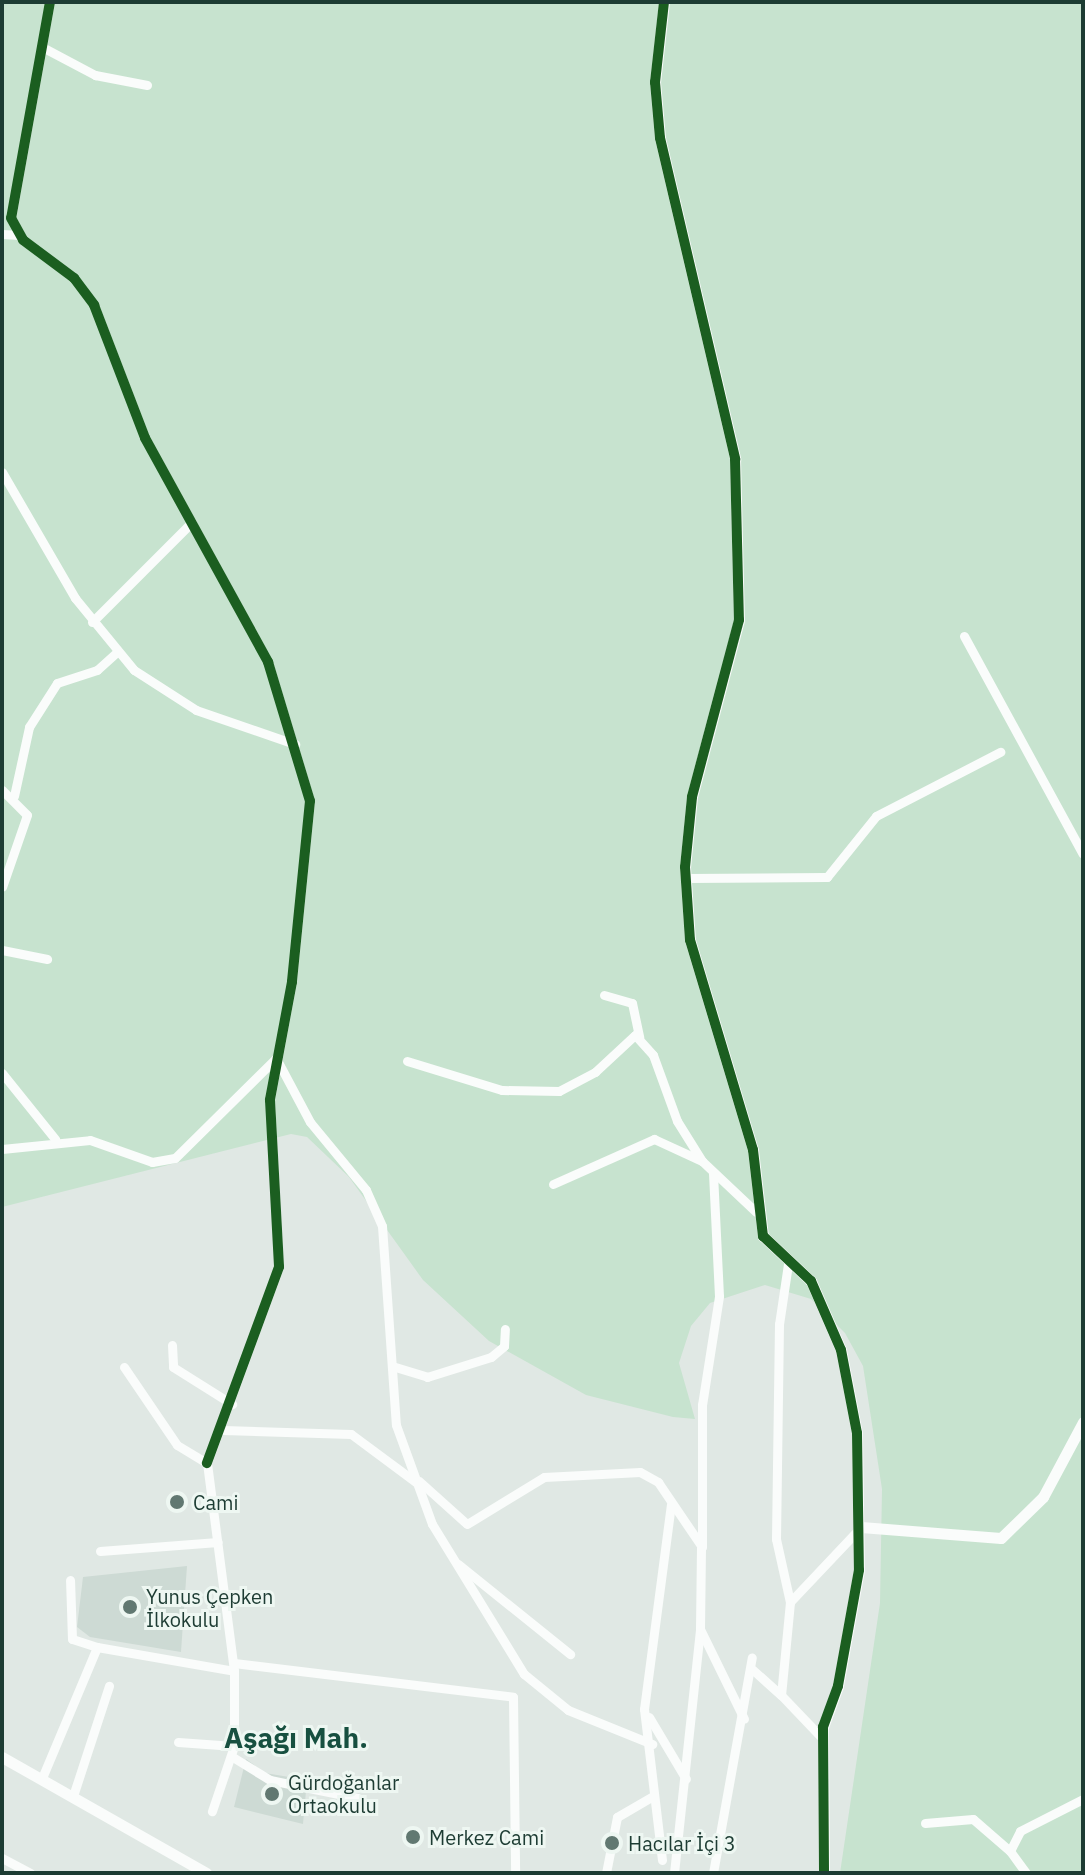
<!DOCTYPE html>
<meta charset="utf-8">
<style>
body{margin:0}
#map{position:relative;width:1085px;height:1875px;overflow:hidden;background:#e0e8e4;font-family:"IBM Plex Sans",sans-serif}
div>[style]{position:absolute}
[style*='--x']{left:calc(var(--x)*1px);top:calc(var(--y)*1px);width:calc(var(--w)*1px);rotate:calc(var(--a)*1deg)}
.built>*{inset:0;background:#cddad4}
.green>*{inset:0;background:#c7e3cf}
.minor>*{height:9px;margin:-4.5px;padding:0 4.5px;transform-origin:4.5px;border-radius:4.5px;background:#fafcfb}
.tertiary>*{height:11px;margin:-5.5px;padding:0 5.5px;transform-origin:5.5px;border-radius:5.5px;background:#fafcfb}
.cycleway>*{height:10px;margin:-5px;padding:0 5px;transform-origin:5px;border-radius:5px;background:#1b5e20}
.dots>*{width:22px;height:22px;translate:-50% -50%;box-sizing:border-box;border:4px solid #eef7f2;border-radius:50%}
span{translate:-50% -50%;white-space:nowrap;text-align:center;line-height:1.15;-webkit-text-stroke:6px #eef7f2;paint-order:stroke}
.poi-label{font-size:20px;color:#1d3c33}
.left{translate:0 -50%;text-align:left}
.district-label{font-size:28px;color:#175040;font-weight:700}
.frame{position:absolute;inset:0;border:4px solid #1d3c33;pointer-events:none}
</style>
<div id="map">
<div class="built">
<i style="clip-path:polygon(187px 1566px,181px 1652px,90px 1637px,77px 1627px,83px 1577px)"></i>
<i style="clip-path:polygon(246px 1759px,265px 1773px,307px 1780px,303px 1824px,234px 1807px)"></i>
</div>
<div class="green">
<i style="clip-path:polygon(2px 2px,1083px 2px,1083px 1873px,840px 1873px,880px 1603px,882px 1489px,863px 1366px,845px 1333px,811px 1299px,765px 1285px,710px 1303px,691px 1326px,679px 1363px,695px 1419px,673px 1417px,586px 1395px,489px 1341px,423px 1280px,349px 1177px,307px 1137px,291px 1134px,2px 1207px)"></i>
</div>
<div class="minor">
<i style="--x:50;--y:2;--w:219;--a:100.2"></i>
<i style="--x:11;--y:218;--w:25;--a:61"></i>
<i style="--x:23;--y:240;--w:64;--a:36.7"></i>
<i style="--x:74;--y:278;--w:34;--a:53"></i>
<i style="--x:94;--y:305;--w:142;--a:69"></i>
<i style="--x:145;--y:438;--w:256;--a:61.2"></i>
<i style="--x:268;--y:662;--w:145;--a:73.2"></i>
<i style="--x:310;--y:801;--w:182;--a:95.7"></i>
<i style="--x:292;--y:982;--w:120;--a:100.6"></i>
<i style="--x:270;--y:1100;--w:167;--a:86.9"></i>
<i style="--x:279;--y:1267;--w:209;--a:110.2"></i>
<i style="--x:44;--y:48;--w:58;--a:27.9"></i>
<i style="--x:95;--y:75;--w:53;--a:10.9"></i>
<i style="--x:2;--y:234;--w:17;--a:3"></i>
<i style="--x:2;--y:472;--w:146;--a:59.9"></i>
<i style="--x:75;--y:598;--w:93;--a:50.7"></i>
<i style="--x:134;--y:670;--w:74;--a:32.8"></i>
<i style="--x:196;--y:710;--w:105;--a:19"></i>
<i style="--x:92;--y:622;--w:141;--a:-45"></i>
<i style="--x:964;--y:636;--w:248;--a:61.4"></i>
<i style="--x:2;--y:790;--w:35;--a:45"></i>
<i style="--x:27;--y:815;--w:76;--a:109.1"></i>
<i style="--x:14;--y:796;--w:71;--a:-77.7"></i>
<i style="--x:29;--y:727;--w:52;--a:-57.5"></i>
<i style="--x:57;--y:683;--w:42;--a:-18"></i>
<i style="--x:97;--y:670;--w:25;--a:-42"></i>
<i style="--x:687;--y:878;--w:140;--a:-0.4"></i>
<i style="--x:827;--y:877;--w:78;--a:-51.2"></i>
<i style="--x:876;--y:816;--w:140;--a:-27.3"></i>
<i style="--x:2;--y:950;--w:46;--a:11.3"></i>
<i style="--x:604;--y:995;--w:29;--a:16"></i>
<i style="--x:632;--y:1003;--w:35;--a:78"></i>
<i style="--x:276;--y:1058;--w:72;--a:62"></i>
<i style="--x:310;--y:1122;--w:88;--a:50.5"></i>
<i style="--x:366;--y:1190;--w:39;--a:66"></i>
<i style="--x:382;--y:1226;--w:199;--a:86"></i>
<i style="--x:396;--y:1425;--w:105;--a:70"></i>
<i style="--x:432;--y:1524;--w:176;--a:58.5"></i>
<i style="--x:524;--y:1674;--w:57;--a:39.3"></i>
<i style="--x:568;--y:1710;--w:91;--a:22"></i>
<i style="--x:407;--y:1061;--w:99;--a:17"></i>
<i style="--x:502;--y:1090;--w:57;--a:1"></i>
<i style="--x:559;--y:1091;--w:41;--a:-27.8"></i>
<i style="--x:595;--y:1072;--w:54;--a:-42.8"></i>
<i style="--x:635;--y:1035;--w:27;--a:48"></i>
<i style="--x:653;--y:1055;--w:70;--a:70"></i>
<i style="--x:677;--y:1121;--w:47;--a:58"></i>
<i style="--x:2;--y:1073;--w:85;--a:51.2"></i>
<i style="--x:2;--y:1149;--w:88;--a:-5.8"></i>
<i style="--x:90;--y:1140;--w:66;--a:19.5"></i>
<i style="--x:152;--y:1162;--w:23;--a:-10"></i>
<i style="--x:175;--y:1158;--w:142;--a:-44.7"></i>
<i style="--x:553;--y:1184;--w:111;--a:-24"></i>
<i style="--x:654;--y:1139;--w:53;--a:24.6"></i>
<i style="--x:702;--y:1161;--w:74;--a:43.4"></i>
<i style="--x:788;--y:1264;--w:61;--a:98.5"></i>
<i style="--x:779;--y:1324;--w:215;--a:90.8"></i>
<i style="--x:776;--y:1539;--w:65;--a:77.5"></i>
<i style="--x:790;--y:1602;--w:93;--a:95.5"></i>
<i style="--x:781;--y:1695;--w:59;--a:46.4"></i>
<i style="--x:172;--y:1345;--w:22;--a:87"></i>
<i style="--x:173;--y:1367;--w:70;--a:32.1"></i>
<i style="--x:392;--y:1366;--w:37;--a:17"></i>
<i style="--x:427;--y:1377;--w:67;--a:-17.4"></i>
<i style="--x:491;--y:1357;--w:17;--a:-40"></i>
<i style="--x:504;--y:1346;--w:17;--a:-87"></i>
<i style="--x:124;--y:1367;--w:94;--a:55.8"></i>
<i style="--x:177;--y:1445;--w:35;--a:31"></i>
<i style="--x:207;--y:1463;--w:210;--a:82.6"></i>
<i style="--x:234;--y:1671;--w:75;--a:90"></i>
<i style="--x:234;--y:1746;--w:69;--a:108.7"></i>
<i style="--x:223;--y:1430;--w:128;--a:1.8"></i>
<i style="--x:351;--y:1434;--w:82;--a:36.6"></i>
<i style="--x:419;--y:1481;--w:64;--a:41.9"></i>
<i style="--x:467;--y:1524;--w:90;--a:-31.4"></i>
<i style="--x:544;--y:1477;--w:96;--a:-3"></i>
<i style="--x:640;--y:1472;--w:21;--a:29"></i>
<i style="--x:658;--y:1482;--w:78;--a:55.9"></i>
<i style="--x:702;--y:1547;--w:142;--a:-90"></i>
<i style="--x:702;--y:1405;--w:110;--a:-81.1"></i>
<i style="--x:719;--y:1296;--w:124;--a:-92.8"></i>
<i style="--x:100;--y:1551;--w:118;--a:-4.4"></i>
<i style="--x:458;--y:1564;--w:144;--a:38.8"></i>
<i style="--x:790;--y:1602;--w:103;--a:-46.6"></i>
<i style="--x:700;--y:1629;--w:100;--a:63.9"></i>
<i style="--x:97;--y:1647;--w:139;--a:9.9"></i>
<i style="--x:234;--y:1663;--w:281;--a:6.9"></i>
<i style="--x:513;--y:1697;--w:176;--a:89.3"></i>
<i style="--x:753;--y:1670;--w:38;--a:42"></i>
<i style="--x:649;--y:1717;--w:72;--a:59.2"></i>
<i style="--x:178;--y:1742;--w:56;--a:4.1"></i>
<i style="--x:231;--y:1756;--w:46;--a:31.6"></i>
<i style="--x:270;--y:1780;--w:90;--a:11.6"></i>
<i style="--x:42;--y:1778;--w:142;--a:-67.2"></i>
<i style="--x:97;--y:1647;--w:26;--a:-162"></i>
<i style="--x:72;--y:1639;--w:59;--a:-91.9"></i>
<i style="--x:73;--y:1796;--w:116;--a:-71.9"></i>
<i style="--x:925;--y:1823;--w:48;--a:-4.8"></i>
<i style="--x:973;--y:1819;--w:49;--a:40.9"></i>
<i style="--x:2;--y:1858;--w:32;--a:28"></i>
<i style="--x:662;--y:1860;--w:152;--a:-96.8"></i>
<i style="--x:644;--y:1709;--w:206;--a:-82.5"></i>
<i style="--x:606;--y:1873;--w:57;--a:-78.9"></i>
<i style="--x:617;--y:1817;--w:42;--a:-30.3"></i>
<i style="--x:674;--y:1873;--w:245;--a:-83.9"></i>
<i style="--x:700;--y:1629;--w:81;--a:-89.3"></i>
<i style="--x:713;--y:1873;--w:219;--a:-79.8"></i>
<i style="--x:1026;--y:1873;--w:27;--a:-126"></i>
<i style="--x:1010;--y:1851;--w:22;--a:-63"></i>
<i style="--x:1020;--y:1831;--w:71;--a:-26.9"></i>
</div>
<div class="tertiary">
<i style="--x:664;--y:2;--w:81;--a:96.4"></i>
<i style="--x:655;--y:82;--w:56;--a:84.9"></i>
<i style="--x:660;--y:138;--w:330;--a:76.8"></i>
<i style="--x:735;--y:459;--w:161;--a:88.6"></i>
<i style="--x:739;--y:620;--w:183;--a:104.9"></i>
<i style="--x:692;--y:797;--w:70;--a:95.7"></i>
<i style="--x:685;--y:867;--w:73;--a:86.1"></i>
<i style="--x:690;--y:940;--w:219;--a:73.3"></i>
<i style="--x:753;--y:1150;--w:87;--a:83.4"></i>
<i style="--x:763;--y:1236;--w:66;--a:43.2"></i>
<i style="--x:811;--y:1281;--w:75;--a:66.5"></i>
<i style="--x:841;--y:1350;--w:85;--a:79.1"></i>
<i style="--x:857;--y:1433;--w:137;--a:89.2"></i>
<i style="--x:859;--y:1570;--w:118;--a:100.3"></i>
<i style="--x:838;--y:1686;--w:44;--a:110.1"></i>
<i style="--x:823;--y:1727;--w:146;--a:89.6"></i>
<i style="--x:861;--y:1527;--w:140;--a:4.5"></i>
<i style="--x:1001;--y:1538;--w:59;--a:-44.3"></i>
<i style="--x:1043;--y:1497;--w:85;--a:-61.9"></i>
<i style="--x:2;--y:1757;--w:235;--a:29.6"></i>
</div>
<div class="cycleway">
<i style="--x:50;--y:2;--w:219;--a:100.2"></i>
<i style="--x:11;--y:218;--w:25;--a:61"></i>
<i style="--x:23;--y:240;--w:64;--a:36.7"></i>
<i style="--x:74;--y:278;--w:34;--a:53"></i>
<i style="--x:94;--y:305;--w:142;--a:69"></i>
<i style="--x:145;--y:438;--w:256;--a:61.2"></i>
<i style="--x:268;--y:662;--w:145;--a:73.2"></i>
<i style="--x:310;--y:801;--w:182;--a:95.7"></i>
<i style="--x:292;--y:982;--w:120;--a:100.6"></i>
<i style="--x:270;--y:1100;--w:167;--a:86.9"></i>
<i style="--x:279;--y:1267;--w:209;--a:110.2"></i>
<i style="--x:664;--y:2;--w:81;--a:96.4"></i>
<i style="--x:655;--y:82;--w:56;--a:84.9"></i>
<i style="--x:660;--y:138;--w:330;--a:76.8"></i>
<i style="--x:735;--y:459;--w:161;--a:88.6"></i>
<i style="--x:739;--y:620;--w:183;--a:104.9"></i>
<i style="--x:692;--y:797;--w:70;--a:95.7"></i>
<i style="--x:685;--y:867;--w:73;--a:86.1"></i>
<i style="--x:690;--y:940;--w:219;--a:73.3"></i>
<i style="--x:753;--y:1150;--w:87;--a:83.4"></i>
<i style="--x:763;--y:1236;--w:66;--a:43.2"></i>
<i style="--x:811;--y:1281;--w:75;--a:66.5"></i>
<i style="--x:841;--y:1350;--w:85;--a:79.1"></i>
<i style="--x:857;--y:1433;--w:137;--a:89.2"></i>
<i style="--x:859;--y:1570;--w:118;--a:100.3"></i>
<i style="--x:838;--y:1686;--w:44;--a:110.1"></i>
<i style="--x:823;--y:1727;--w:146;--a:89.6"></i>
</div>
<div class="dots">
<i style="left:177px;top:1502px;background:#617871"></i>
<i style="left:130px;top:1607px;background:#617871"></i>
<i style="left:272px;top:1794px;background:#617871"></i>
<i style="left:413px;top:1837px;background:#617871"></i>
<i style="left:612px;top:1843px;background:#617871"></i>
</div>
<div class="poi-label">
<span class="left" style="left:193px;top:1502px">Cami</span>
<span class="left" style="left:146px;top:1608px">Yunus Çepken<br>İlkokulu</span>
<span class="left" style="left:288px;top:1794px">Gürdoğanlar<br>Ortaokulu</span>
<span class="left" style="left:429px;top:1837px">Merkez Cami</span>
<span class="left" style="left:628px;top:1843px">Hacılar İçi 3</span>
</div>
<div class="district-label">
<span style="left:296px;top:1738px">Aşağı Mah.</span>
</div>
<div class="frame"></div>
</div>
